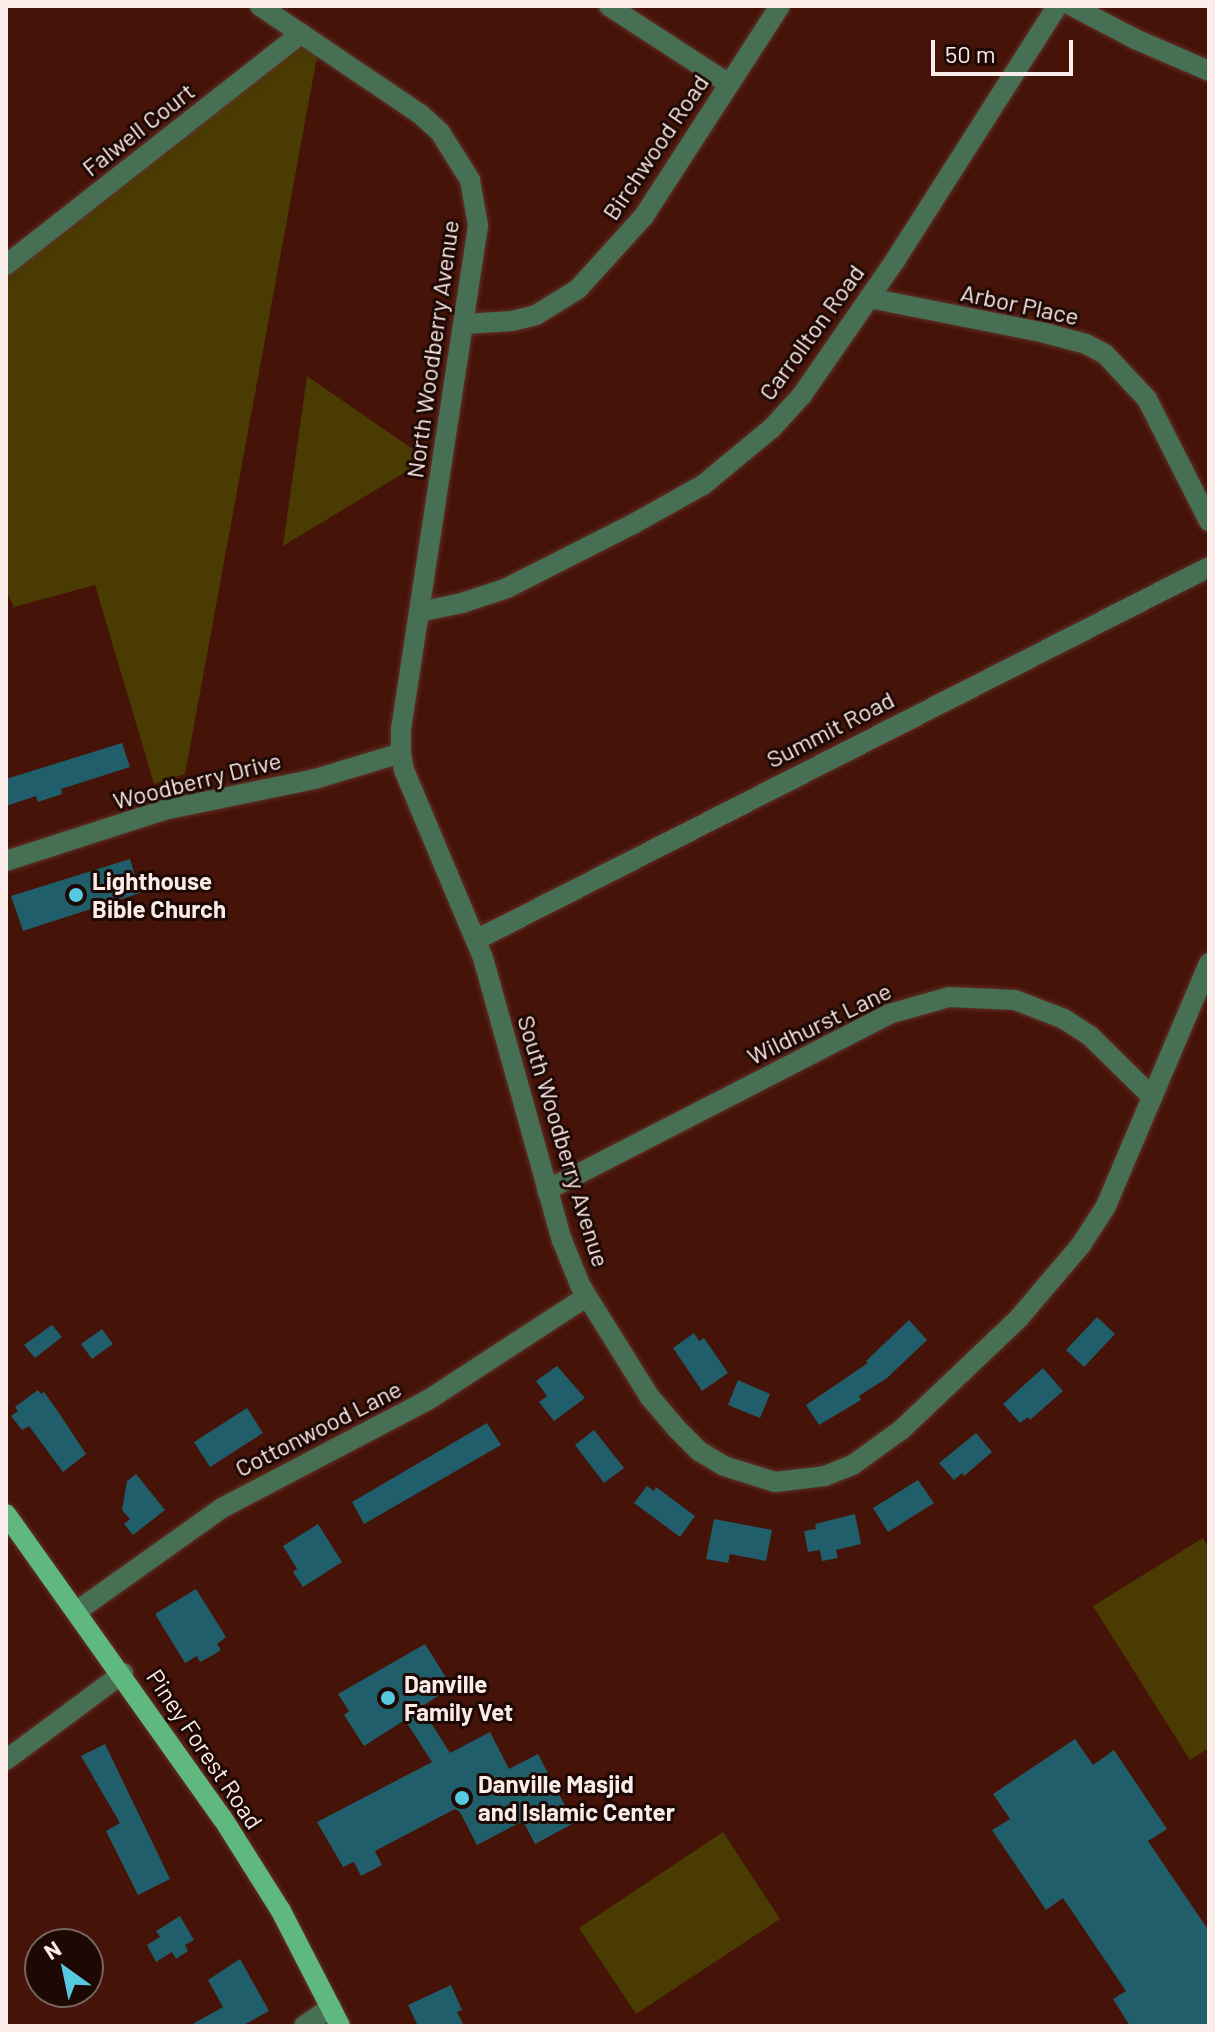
<!DOCTYPE html>
<style>
body{margin:0}
#map{position:relative;width:1215px;height:2032px;overflow:hidden;background:#461308;font-family:Barlow,sans-serif}
div>[style]{position:absolute}
[style*='--x']{left:calc(var(--x)*1px);top:calc(var(--y)*1px);width:calc(var(--w)*1px);rotate:calc(var(--a)*1deg)}
.green>*{inset:0;background:#493b01}
.building>*{inset:0;background:#1f5e6a}
.roads{filter:drop-shadow(0 0 2px #5f3128) drop-shadow(0 0 2px #5f3128)}
.minor>*{height:20px;margin:-10px;padding:0 10px;transform-origin:10px;border-radius:10px;background:#466f53}
.major>*{height:20px;margin:-10px;padding:0 10px;transform-origin:10px;border-radius:10px;background:#5fb87e}
.dots>*{width:22px;height:22px;translate:-50% -50%;box-sizing:border-box;border:4px solid #1e0804;border-radius:50%}
span{translate:-50% -50%;white-space:nowrap;text-align:center;line-height:1.15;-webkit-text-stroke:6px #1e0804;paint-order:stroke}
.street-label{font-size:24px;color:#faece9}
.poi-label{font-size:24px;color:#faece9;font-weight:700}
.left{translate:0 -50%;text-align:left}
.frame{position:absolute;inset:0;border:8px solid #faece9;pointer-events:none}
.north{position:absolute;left:24px;top:1928px;width:80px;height:80px;box-sizing:border-box;background:#1e0804;border:2px solid #766360;border-radius:50%;rotate:327deg;font-size:22px;font-weight:700;line-height:32px;text-align:center;color:#faece9}
.north::after{content:'';display:block;margin:auto;width:28px;height:36px;background:#56c9e1;clip-path:polygon(50% 0,100% 100%,50% 72%,0 100%)}
.scale{position:absolute;left:931px;top:40px;width:142px;height:36px;box-sizing:border-box;border:4px solid #faece9;border-top:0;padding-left:10px;font-size:24px;line-height:28px;white-space:nowrap;color:#faece9;-webkit-text-stroke:6px #1e0804;paint-order:stroke}
</style>
<div id="map">
<div class="green">
<i style="clip-path:polygon(301px 34px,319px 46px,185px 774px,154px 784px,95px 585px,14px 607px,6px 591px,6px 265px)"></i>
<i style="clip-path:polygon(307px 376px,427px 459px,283px 546px)"></i>
<i style="clip-path:polygon(1203px 1538px,1209px 1548px,1209px 1748px,1190px 1760px,1093px 1606px)"></i>
<i style="clip-path:polygon(723px 1832px,780px 1919px,636px 2014px,579px 1928px)"></i>
</div>
<div class="building">
<i style="clip-path:polygon(122px 743px,130px 767px,61px 789px,62px 794px,38px 802px,36px 796px,6px 806px,6px 779px)"></i>
<i style="clip-path:polygon(130px 859px,140px 893px,23px 931px,11px 896px)"></i>
<i style="clip-path:polygon(1097px 1317px,1115px 1334px,1084px 1367px,1066px 1350px)"></i>
<i style="clip-path:polygon(909px 1320px,927px 1340px,887px 1378px,859px 1396px,861px 1400px,819px 1425px,806px 1405px,868px 1363px,866px 1361px)"></i>
<i style="clip-path:polygon(52px 1325px,62px 1337px,35px 1358px,24px 1345px)"></i>
<i style="clip-path:polygon(102px 1329px,113px 1344px,92px 1359px,81px 1344px)"></i>
<i style="clip-path:polygon(694px 1333px,699px 1341px,704px 1338px,728px 1373px,702px 1391px,673px 1348px)"></i>
<i style="clip-path:polygon(557px 1366px,585px 1398px,554px 1421px,539px 1402px,547px 1396px,536px 1381px)"></i>
<i style="clip-path:polygon(1043px 1368px,1063px 1391px,1030px 1420px,1028px 1417px,1020px 1423px,1003px 1404px)"></i>
<i style="clip-path:polygon(738px 1380px,770px 1394px,760px 1418px,728px 1405px)"></i>
<i style="clip-path:polygon(38px 1390px,41px 1394px,44px 1392px,57px 1410px,86px 1454px,63px 1472px,29px 1426px,22px 1430px,11px 1416px,18px 1411px,15px 1407px)"></i>
<i style="clip-path:polygon(247px 1408px,263px 1433px,210px 1467px,194px 1442px)"></i>
<i style="clip-path:polygon(487px 1423px,501px 1445px,364px 1524px,352px 1502px)"></i>
<i style="clip-path:polygon(594px 1430px,624px 1468px,604px 1483px,575px 1445px)"></i>
<i style="clip-path:polygon(976px 1433px,992px 1452px,964px 1476px,962px 1473px,954px 1480px,939px 1463px)"></i>
<i style="clip-path:polygon(136px 1474px,165px 1510px,133px 1535px,124px 1524px,130px 1519px,122px 1510px,127px 1481px)"></i>
<i style="clip-path:polygon(918px 1480px,934px 1503px,888px 1532px,873px 1508px)"></i>
<i style="clip-path:polygon(647px 1486px,654px 1491px,656px 1487px,695px 1516px,680px 1537px,634px 1503px)"></i>
<i style="clip-path:polygon(855px 1514px,861px 1544px,836px 1550px,838px 1558px,822px 1561px,820px 1550px,808px 1552px,804px 1531px,816px 1529px,815px 1524px)"></i>
<i style="clip-path:polygon(714px 1519px,772px 1530px,766px 1561px,730px 1554px,728px 1563px,706px 1559px)"></i>
<i style="clip-path:polygon(318px 1524px,342px 1562px,303px 1587px,293px 1572px,297px 1569px,283px 1546px)"></i>
<i style="clip-path:polygon(196px 1589px,226px 1637px,217px 1644px,221px 1650px,213px 1655px,200px 1662px,197px 1656px,185px 1663px,155px 1614px)"></i>
<i style="clip-path:polygon(425px 1644px,452px 1687px,421px 1707px,450px 1753px,490px 1732px,509px 1769px,538px 1754px,574px 1823px,535px 1844px,523px 1821px,477px 1845px,460px 1812px,455px 1809px,375px 1851px,382px 1865px,361px 1876px,354px 1862px,343px 1867px,317px 1822px,432px 1762px,405px 1720px,364px 1746px,344px 1715px,349px 1711px,338px 1694px)"></i>
<i style="clip-path:polygon(1075px 1739px,1093px 1765px,1114px 1750px,1167px 1829px,1148px 1841px,1209px 1931px,1209px 2026px,1130px 2026px,1113px 1999px,1126px 1991px,1063px 1898px,1046px 1910px,992px 1830px,1010px 1819px,993px 1794px)"></i>
<i style="clip-path:polygon(105px 1744px,170px 1879px,138px 1895px,106px 1831px,120px 1823px,81px 1756px)"></i>
<i style="clip-path:polygon(180px 1916px,194px 1940px,185px 1945px,188px 1951px,176px 1959px,172px 1952px,156px 1962px,147px 1945px,160px 1937px,156px 1931px)"></i>
<i style="clip-path:polygon(240px 1959px,269px 2011px,242px 2026px,189px 2026px,223px 2007px,208px 1980px)"></i>
<i style="clip-path:polygon(451px 1985px,462px 2010px,457px 2012px,464px 2026px,418px 2026px,408px 2005px)"></i>
</div>
<div class="roads">
<div class="minor">
<i style="--x:260;--y:6;--w:193;--a:34"></i>
<i style="--x:420;--y:114;--w:27;--a:42"></i>
<i style="--x:440;--y:132;--w:57;--a:58"></i>
<i style="--x:470;--y:180;--w:47;--a:80.1"></i>
<i style="--x:478;--y:226;--w:509;--a:98.7"></i>
<i style="--x:401;--y:729;--w:24;--a:90"></i>
<i style="--x:401;--y:753;--w:17;--a:80"></i>
<i style="--x:404;--y:770;--w:204;--a:67.2"></i>
<i style="--x:483;--y:958;--w:293;--a:74.4"></i>
<i style="--x:562;--y:1240;--w:48;--a:68.2"></i>
<i style="--x:580;--y:1285;--w:131;--a:58.1"></i>
<i style="--x:649;--y:1396;--w:42;--a:49.8"></i>
<i style="--x:676;--y:1428;--w:33;--a:45"></i>
<i style="--x:699;--y:1451;--w:29;--a:31"></i>
<i style="--x:724;--y:1466;--w:53;--a:17.4"></i>
<i style="--x:775;--y:1482;--w:50;--a:-6.8"></i>
<i style="--x:825;--y:1476;--w:31;--a:-22"></i>
<i style="--x:854;--y:1464;--w:58;--a:-35.9"></i>
<i style="--x:901;--y:1430;--w:163;--a:-43.5"></i>
<i style="--x:1019;--y:1318;--w:96;--a:-49.7"></i>
<i style="--x:1081;--y:1245;--w:46;--a:-57.3"></i>
<i style="--x:1106;--y:1206;--w:264;--a:-67"></i>
<i style="--x:609;--y:6;--w:143;--a:33"></i>
<i style="--x:1072;--y:6;--w:71;--a:27.6"></i>
<i style="--x:1135;--y:39;--w:81;--a:23.4"></i>
<i style="--x:6;--y:265;--w:375;--a:-38.1"></i>
<i style="--x:869;--y:298;--w:179;--a:11.2"></i>
<i style="--x:1045;--y:333;--w:42;--a:15"></i>
<i style="--x:1086;--y:344;--w:21;--a:28"></i>
<i style="--x:1105;--y:354;--w:62;--a:47"></i>
<i style="--x:1147;--y:399;--w:137;--a:63.1"></i>
<i style="--x:465;--y:324;--w:47;--a:-3.7"></i>
<i style="--x:512;--y:321;--w:25;--a:-14"></i>
<i style="--x:536;--y:315;--w:49;--a:-31.8"></i>
<i style="--x:578;--y:289;--w:98;--a:-47.9"></i>
<i style="--x:644;--y:216;--w:250;--a:-57.1"></i>
<i style="--x:419;--y:612;--w:44;--a:-11.8"></i>
<i style="--x:462;--y:603;--w:47;--a:-18.4"></i>
<i style="--x:507;--y:588;--w:141;--a:-26.9"></i>
<i style="--x:633;--y:524;--w:80;--a:-29.1"></i>
<i style="--x:703;--y:485;--w:89;--a:-39.6"></i>
<i style="--x:772;--y:428;--w:45;--a:-47.7"></i>
<i style="--x:802;--y:395;--w:165;--a:-55.3"></i>
<i style="--x:896;--y:259;--w:300;--a:-57.5"></i>
<i style="--x:6;--y:861;--w:166;--a:-17.9"></i>
<i style="--x:164;--y:810;--w:154;--a:-11.6"></i>
<i style="--x:315;--y:779;--w:90;--a:-16.8"></i>
<i style="--x:476;--y:940;--w:822;--a:-26.97"></i>
<i style="--x:547;--y:1190;--w:385;--a:-27.2"></i>
<i style="--x:889;--y:1014;--w:62;--a:-15.8"></i>
<i style="--x:949;--y:997;--w:66;--a:2.6"></i>
<i style="--x:1015;--y:1000;--w:53;--a:21.2"></i>
<i style="--x:1064;--y:1019;--w:31;--a:33"></i>
<i style="--x:1090;--y:1036;--w:87;--a:44.5"></i>
<i style="--x:77;--y:1611;--w:178;--a:-35.4"></i>
<i style="--x:222;--y:1508;--w:233;--a:-27.7"></i>
<i style="--x:428;--y:1400;--w:189;--a:-33.1"></i>
<i style="--x:6;--y:1760;--w:146;--a:-36.6"></i>
<i style="--x:304;--y:2026;--w:33;--a:-35"></i>
</div>
<div class="major">
<i style="--x:6;--y:1514;--w:374;--a:54.6"></i>
<i style="--x:223;--y:1819;--w:109;--a:57.8"></i>
<i style="--x:281;--y:1911;--w:129;--a:62.8"></i>
</div>
</div>
<div class="dots">
<i style="left:76px;top:895px;background:#56c9e1"></i>
<i style="left:388px;top:1698px;background:#56c9e1"></i>
<i style="left:462px;top:1798px;background:#56c9e1"></i>
</div>
<div class="street-label">
<span style="left:138px;top:129px;rotate:-38deg">Falwell Court</span>
<span style="left:655px;top:147px;rotate:-56deg">Birchwood Road</span>
<span style="left:1020px;top:304px;rotate:12deg">Arbor Place</span>
<span style="left:811px;top:332px;rotate:-54deg">Carrollton Road</span>
<span style="left:432px;top:349px;rotate:-82deg">North Woodberry Avenue</span>
<span style="left:830px;top:729px;rotate:-27deg">Summit Road</span>
<span style="left:197px;top:780px;rotate:-14deg">Woodberry Drive</span>
<span style="left:819px;top:1023px;rotate:-26deg">Wildhurst Lane</span>
<span style="left:564px;top:1141px;rotate:73deg">South Woodberry Avenue</span>
<span style="left:318px;top:1428px;rotate:-27deg">Cottonwood Lane</span>
<span style="left:205px;top:1749px;rotate:56deg">Piney Forest Road</span>
</div>
<div class="poi-label">
<span class="left" style="left:92px;top:895px">Lighthouse<br>Bible Church</span>
<span class="left" style="left:404px;top:1698px">Danville<br>Family Vet</span>
<span class="left" style="left:478px;top:1798px">Danville Masjid<br>and Islamic Center</span>
</div>
<div class="frame"></div>
<div class="north">N</div>
<div class="scale">50 m</div>
</div>
